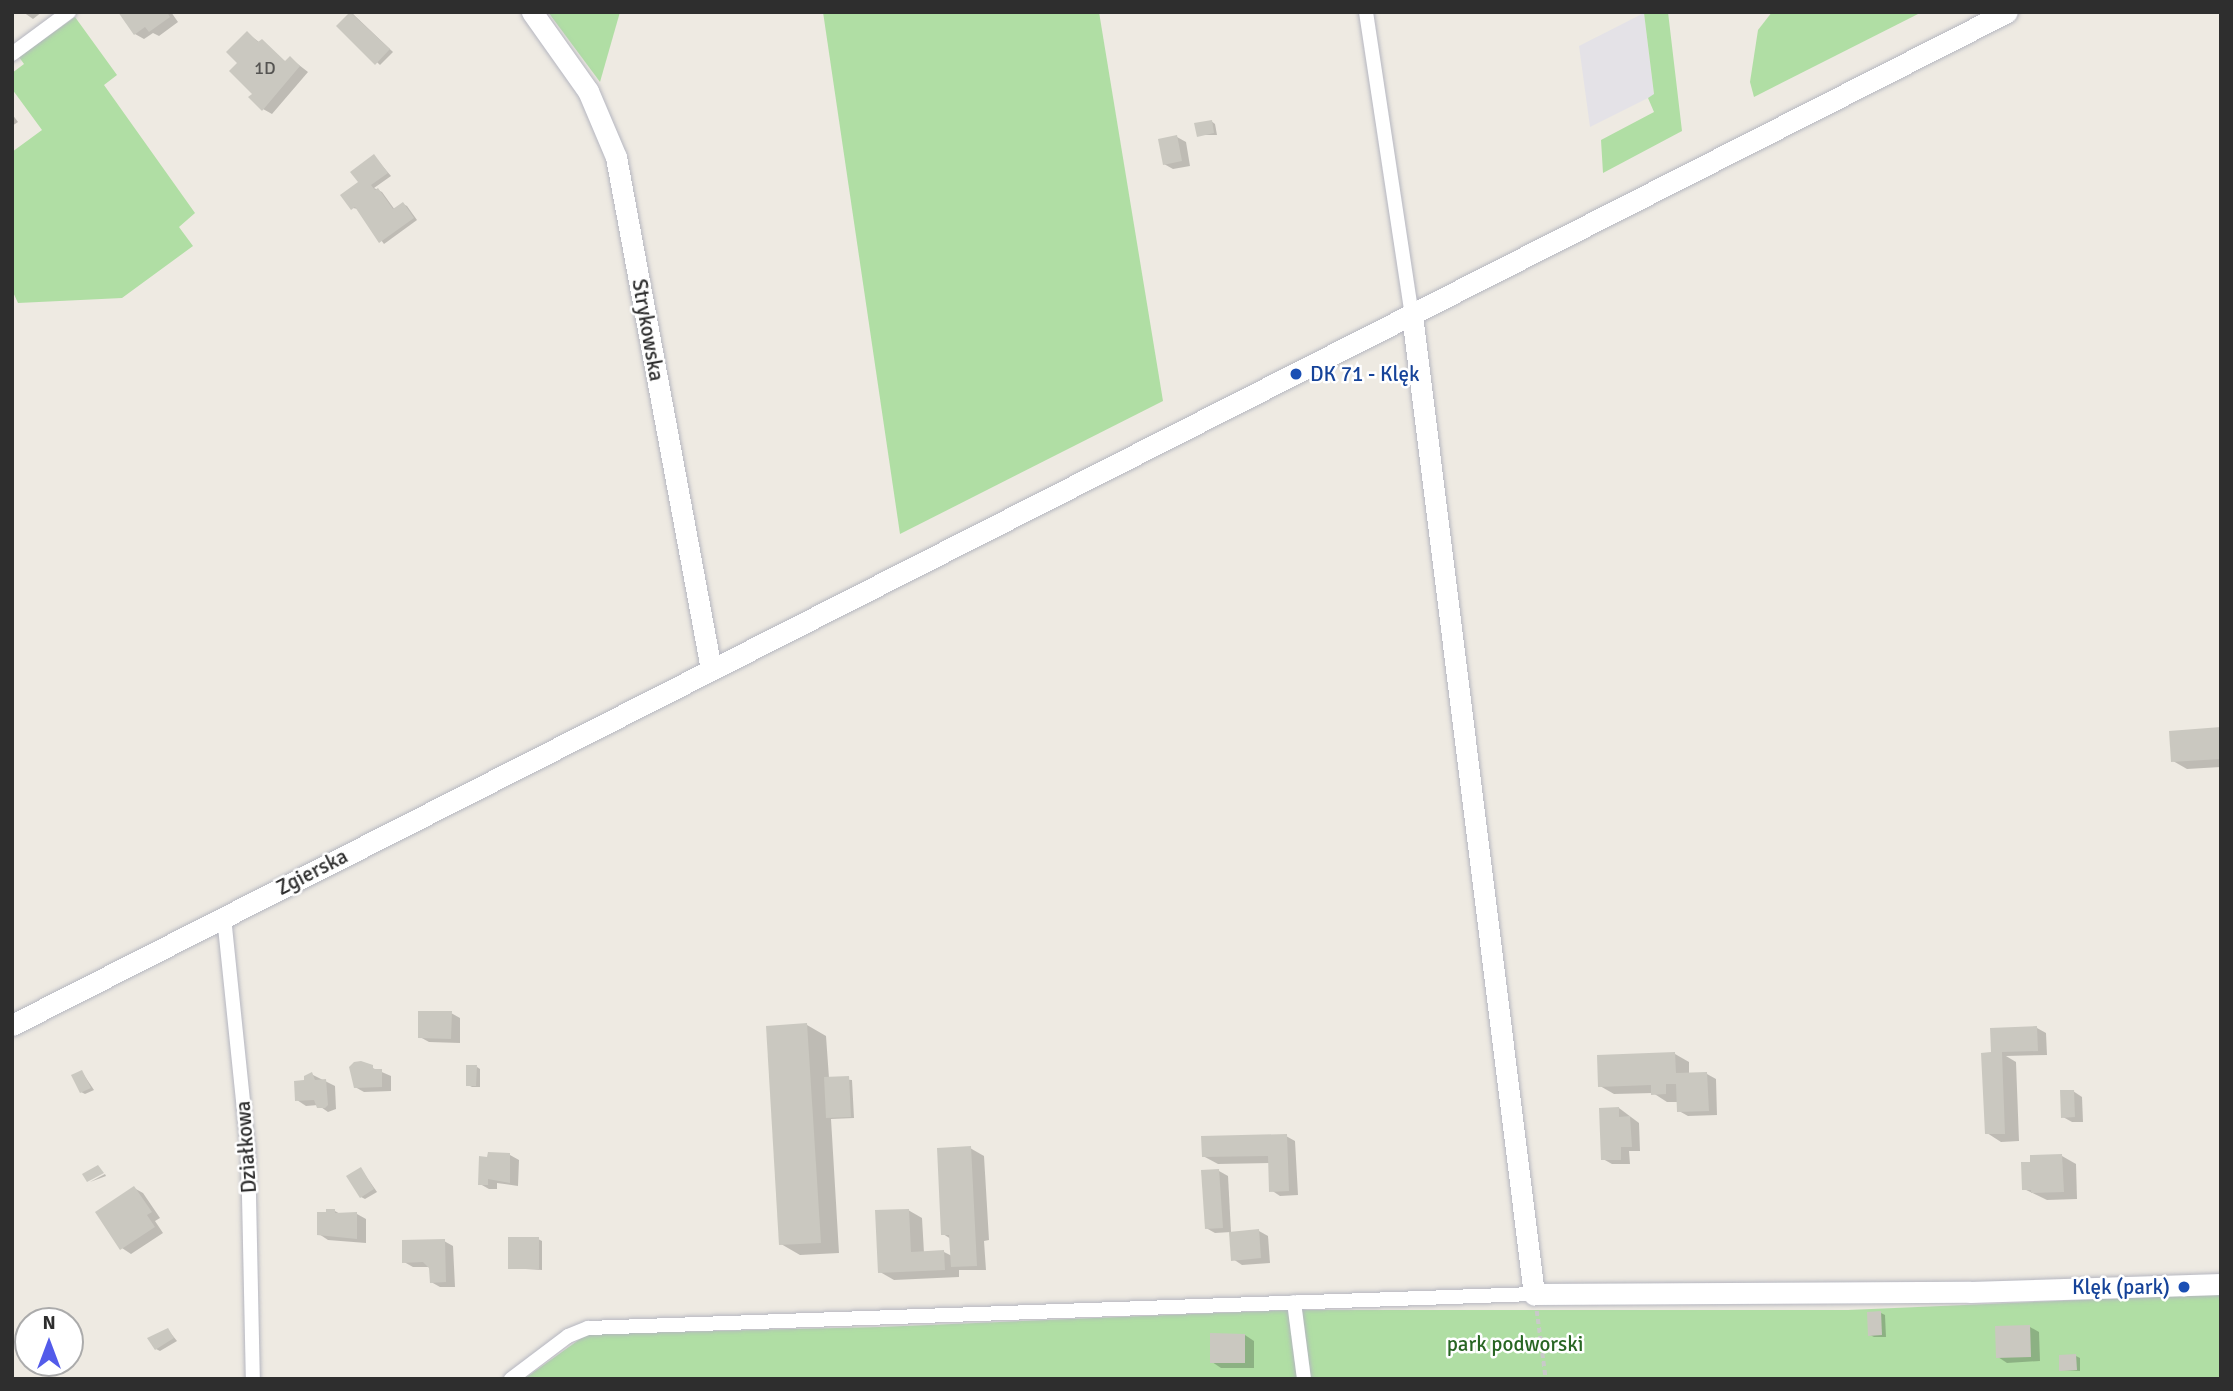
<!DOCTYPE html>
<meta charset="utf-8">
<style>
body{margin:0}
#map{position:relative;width:2233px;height:1391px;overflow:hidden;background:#eeeae2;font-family:Signika,sans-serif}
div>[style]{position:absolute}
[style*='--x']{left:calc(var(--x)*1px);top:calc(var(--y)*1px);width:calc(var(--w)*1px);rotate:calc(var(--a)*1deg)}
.industrial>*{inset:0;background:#e4e2e7}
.green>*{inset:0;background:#b0dea4}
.shadow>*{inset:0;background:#0003}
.building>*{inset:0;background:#cac8c0}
.path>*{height:3.5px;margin-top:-1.75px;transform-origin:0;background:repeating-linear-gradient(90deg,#c9c9c9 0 5px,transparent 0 8.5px)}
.roads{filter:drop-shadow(0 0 2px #b5b6c0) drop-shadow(0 0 2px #b5b6c0)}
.street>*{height:14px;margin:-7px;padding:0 7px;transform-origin:7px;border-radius:7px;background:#fff}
.secondary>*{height:21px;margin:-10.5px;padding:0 10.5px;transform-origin:10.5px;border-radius:10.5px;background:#fff}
.dots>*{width:19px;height:19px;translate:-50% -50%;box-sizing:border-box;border:4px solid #fff;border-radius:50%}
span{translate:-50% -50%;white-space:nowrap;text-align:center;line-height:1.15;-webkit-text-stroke:5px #fff;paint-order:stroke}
.number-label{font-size:18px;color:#555452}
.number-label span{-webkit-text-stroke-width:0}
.street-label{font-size:21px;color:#2e2e2e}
.transit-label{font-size:21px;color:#164399}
.left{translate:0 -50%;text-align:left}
.right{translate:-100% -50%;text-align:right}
.park-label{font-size:21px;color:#286623}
.frame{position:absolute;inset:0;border:14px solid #2e2e2e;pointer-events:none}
.north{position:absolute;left:14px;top:1307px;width:70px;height:70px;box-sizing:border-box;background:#fff;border:2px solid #ababab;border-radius:50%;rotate:0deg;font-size:19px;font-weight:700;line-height:28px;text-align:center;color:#2e2e2e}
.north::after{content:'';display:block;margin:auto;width:24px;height:32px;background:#535bea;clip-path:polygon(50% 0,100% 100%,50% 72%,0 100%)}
</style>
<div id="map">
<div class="industrial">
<i style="clip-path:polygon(1644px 13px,1654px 95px,1590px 127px,1579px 46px)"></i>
</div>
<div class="green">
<i style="clip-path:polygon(548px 12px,620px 12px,600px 82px)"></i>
<i style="clip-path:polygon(823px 12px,1099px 12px,1163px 401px,900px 534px)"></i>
<i style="clip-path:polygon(1668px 12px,1682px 131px,1603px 173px,1601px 140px,1654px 112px,1648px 98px,1654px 94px,1644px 13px)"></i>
<i style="clip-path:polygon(1772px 12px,1922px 12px,1754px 97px,1750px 82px,1758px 30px)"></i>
<i style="clip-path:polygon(75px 17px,117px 75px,104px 85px,195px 213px,179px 227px,193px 246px,122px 298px,18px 303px,12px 290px,12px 152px,42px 130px,12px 89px,12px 73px,24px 64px,19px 57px)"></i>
<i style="clip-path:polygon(2221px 1294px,2221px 1379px,524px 1379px,587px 1334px,880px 1327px,1289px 1310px,1848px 1310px)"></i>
</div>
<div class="shadow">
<i style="clip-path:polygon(23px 12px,42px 12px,33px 19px)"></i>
<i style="clip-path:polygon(120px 12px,171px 12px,178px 22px,159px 36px,153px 33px,144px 39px,135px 34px)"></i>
<i style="clip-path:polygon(352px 13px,393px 52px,380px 65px,339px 26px)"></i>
<i style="clip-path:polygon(247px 33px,286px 62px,290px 58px,308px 72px,272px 114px,263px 109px,239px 63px)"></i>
<i style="clip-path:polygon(12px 114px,18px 122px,12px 126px)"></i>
<i style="clip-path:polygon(1211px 121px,1215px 124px,1217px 135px,1198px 135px)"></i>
<i style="clip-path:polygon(1177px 137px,1186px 142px,1190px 166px,1173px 169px,1164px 164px)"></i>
<i style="clip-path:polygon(374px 156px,391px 176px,374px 188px,382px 192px,395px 210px,403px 204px,407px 206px,417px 220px,384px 244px,358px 209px,353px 208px,360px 182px)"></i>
<i style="clip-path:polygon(2221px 729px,2221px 767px,2187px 769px,2173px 761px)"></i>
<i style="clip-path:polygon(451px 1013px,460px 1018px,460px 1043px,429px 1042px,420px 1037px)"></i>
<i style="clip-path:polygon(807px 1025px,826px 1036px,829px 1078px,852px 1080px,854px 1118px,831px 1119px,839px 1253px,800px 1255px,781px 1244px)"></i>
<i style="clip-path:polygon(2037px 1028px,2046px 1033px,2047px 1055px,2006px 1056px,2016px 1062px,2019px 1141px,2001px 1142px,1987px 1133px,1997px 1054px)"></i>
<i style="clip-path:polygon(1675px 1054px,1689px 1062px,1689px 1074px,1707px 1074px,1716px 1079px,1717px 1115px,1688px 1116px,1679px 1111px,1679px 1102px,1667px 1102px,1653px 1093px,1614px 1094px,1600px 1086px)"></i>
<i style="clip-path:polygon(361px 1063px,391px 1076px,391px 1091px,364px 1092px,355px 1087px)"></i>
<i style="clip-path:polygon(477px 1067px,480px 1069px,480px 1087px,472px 1087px,468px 1085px)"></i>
<i style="clip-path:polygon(82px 1072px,94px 1090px,85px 1094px,81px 1092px)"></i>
<i style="clip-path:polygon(311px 1074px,335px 1086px,336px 1109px,328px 1112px,318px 1105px,306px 1106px,297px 1100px)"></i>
<i style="clip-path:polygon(2073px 1091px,2082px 1097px,2083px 1122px,2072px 1122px,2063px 1117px)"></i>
<i style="clip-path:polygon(1619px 1108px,1639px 1123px,1640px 1151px,1629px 1151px,1630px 1164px,1612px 1164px,1603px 1159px)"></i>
<i style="clip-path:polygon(1286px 1136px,1295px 1141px,1298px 1195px,1280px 1196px,1271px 1190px,1270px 1163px,1218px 1164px,1203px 1156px)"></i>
<i style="clip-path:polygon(970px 1148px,984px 1156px,989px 1240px,984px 1241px,986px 1270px,959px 1270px,959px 1277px,894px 1280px,880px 1272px,908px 1210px,922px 1218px,924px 1253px,944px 1252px,952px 1256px,951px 1239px,943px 1234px)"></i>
<i style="clip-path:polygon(510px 1155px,519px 1160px,518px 1186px,497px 1183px,497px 1189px,489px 1189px,480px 1184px)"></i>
<i style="clip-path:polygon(2062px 1156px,2076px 1164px,2077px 1199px,2047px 1200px,2024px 1189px)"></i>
<i style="clip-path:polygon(361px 1169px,377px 1192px,365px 1199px,361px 1197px)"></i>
<i style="clip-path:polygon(1219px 1171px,1228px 1176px,1231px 1232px,1215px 1233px,1206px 1228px)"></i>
<i style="clip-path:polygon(105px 1174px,106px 1176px,90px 1182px)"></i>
<i style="clip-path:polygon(134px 1188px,143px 1193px,160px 1218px,155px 1221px,163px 1233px,131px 1254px,122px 1248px)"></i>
<i style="clip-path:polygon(335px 1211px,342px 1215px,357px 1214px,366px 1219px,366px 1243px,328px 1240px,319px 1234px,319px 1214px)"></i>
<i style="clip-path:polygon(1259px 1231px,1268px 1236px,1270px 1263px,1242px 1265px,1233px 1259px)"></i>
<i style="clip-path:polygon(538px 1239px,542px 1241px,542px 1270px,509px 1268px)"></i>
<i style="clip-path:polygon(444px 1241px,453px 1246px,455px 1287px,440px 1287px,431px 1282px,431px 1267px,413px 1267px,404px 1262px)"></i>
<i style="clip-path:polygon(1881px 1313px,1885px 1315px,1886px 1337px,1874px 1337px,1870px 1335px)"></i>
<i style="clip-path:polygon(2030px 1327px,2039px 1332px,2040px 1361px,2007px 1363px,1998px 1357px)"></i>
<i style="clip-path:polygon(168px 1330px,177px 1341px,160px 1351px,156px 1349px)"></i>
<i style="clip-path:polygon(1245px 1335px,1254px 1341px,1254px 1368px,1221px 1368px,1212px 1362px)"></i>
<i style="clip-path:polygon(2076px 1356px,2080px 1358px,2080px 1371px,2061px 1370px)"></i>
</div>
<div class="building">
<i style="clip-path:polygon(118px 12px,167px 12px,170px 17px,149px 32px,145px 27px,134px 35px)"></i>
<i style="clip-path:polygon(350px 12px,390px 49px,375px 65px,336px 26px)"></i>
<i style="clip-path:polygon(247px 31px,258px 42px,262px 39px,285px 61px,290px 56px,300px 66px,262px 111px,248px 97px,252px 94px,229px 71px,237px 63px,226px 52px)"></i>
<i style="clip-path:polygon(1212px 120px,1214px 133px,1197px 137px,1194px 123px)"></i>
<i style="clip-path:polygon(1177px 135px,1182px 161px,1163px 165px,1158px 139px)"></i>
<i style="clip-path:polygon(374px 154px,388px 173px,371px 185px,375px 190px,378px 188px,393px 209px,403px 202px,414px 218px,379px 243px,355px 207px,351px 210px,340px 195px,358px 182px,350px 172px)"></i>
<i style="clip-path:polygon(2221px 727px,2221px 759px,2171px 762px,2169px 731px)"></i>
<i style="clip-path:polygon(418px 1011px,452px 1011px,451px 1039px,418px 1038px)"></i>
<i style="clip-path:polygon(807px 1023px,821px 1243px,779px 1245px,766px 1026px)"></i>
<i style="clip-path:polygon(2037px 1026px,2038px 1051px,2002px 1052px,2005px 1134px,1985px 1134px,1981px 1053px,1991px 1052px,1990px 1028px)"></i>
<i style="clip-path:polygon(1675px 1052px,1676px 1073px,1707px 1072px,1709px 1111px,1677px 1112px,1676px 1084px,1666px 1084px,1666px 1094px,1651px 1095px,1651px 1085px,1598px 1087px,1597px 1055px)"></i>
<i style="clip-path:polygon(361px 1061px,373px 1065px,373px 1069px,382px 1069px,382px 1087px,354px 1088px,349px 1067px,354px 1062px)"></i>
<i style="clip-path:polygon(466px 1065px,477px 1065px,476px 1086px,466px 1086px)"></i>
<i style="clip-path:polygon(82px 1070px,91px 1088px,80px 1093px,71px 1075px)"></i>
<i style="clip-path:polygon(312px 1072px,315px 1080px,326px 1079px,328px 1105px,325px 1108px,317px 1108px,314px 1100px,295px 1101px,294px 1081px,304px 1080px,304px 1076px)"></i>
<i style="clip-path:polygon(849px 1076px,851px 1117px,826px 1118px,824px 1077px)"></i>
<i style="clip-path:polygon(2060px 1090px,2074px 1090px,2075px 1117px,2061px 1118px)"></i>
<i style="clip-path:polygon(1619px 1107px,1619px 1117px,1630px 1116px,1632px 1147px,1621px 1147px,1621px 1160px,1601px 1160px,1599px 1108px)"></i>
<i style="clip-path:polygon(1287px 1134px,1289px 1191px,1269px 1192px,1268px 1156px,1202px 1157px,1201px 1136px)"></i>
<i style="clip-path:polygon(971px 1146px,977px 1266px,951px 1267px,949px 1235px,941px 1235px,937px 1148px)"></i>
<i style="clip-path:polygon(488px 1152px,510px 1153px,510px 1183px,488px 1179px,488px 1185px,478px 1185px,479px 1156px,487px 1157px)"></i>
<i style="clip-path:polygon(2062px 1154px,2064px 1192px,2031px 1193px,2031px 1190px,2022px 1190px,2021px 1162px,2030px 1162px,2030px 1155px)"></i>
<i style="clip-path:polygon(98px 1165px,104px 1173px,87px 1182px,82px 1174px)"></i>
<i style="clip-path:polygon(361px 1167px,374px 1189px,360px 1198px,346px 1176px)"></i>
<i style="clip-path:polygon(1219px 1169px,1223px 1228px,1205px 1229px,1201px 1170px)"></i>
<i style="clip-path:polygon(134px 1186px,152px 1212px,147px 1215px,155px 1227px,120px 1250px,95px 1212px)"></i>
<i style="clip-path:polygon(326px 1209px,335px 1209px,335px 1213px,357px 1212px,357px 1239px,317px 1235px,317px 1212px,326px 1212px)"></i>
<i style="clip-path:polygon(909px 1209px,911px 1252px,944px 1250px,945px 1270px,878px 1273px,875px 1210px)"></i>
<i style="clip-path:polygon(1259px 1229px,1261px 1258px,1231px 1261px,1229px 1232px)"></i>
<i style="clip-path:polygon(508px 1237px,539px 1237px,539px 1269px,508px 1269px)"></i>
<i style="clip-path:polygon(445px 1239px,446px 1282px,430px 1283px,429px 1268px,423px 1262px,402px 1263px,402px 1240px)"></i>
<i style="clip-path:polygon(1881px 1311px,1882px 1335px,1868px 1336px,1867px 1312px)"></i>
<i style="clip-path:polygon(2030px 1325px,2031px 1357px,1996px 1358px,1995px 1326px)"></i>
<i style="clip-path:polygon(168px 1328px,174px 1338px,155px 1350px,147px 1338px)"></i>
<i style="clip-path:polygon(1210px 1333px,1245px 1334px,1245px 1363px,1210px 1363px)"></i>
<i style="clip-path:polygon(2076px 1354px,2077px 1370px,2059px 1371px,2059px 1355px)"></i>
</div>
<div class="path">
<i style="--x:1537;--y:1311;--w:69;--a:82.5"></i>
</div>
<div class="roads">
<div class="street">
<i style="--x:1366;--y:12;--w:306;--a:81.4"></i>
<i style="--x:12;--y:54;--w:71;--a:-36.4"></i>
<i style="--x:224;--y:917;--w:232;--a:84.1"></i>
<i style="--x:248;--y:1148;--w:231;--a:88.8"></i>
<i style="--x:1294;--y:1302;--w:78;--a:82.6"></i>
<i style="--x:511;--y:1379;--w:71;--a:-37"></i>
<i style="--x:568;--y:1336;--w:22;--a:-22"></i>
<i style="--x:588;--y:1328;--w:947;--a:-2.06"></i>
</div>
<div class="secondary">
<i style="--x:532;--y:12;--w:97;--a:54.7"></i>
<i style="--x:588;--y:91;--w:72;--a:67"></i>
<i style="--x:616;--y:157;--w:521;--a:79.49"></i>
<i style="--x:1412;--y:315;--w:987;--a:82.9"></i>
<i style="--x:1534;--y:1294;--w:436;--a:-0.3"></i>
<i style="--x:1970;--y:1292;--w:251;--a:-1.8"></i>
<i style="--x:12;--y:1025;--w:2237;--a:-26.92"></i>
</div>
</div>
<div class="dots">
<i style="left:1296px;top:374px;background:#1a4fb4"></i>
<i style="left:2184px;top:1287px;background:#1a4fb4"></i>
</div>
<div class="number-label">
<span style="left:265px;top:68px">1D</span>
</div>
<div class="street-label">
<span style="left:648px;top:330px;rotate:80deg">Strykowska</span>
<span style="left:312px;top:872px;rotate:-27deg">Zgierska</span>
<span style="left:246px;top:1147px;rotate:-94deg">Działkowa</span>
</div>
<div class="transit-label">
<span class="left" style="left:1310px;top:374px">DK 71 - Klęk</span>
<span class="right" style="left:2170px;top:1287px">Klęk (park)</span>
</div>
<div class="park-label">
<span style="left:1515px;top:1344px">park podworski</span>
</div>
<div class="frame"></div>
<div class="north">N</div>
</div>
